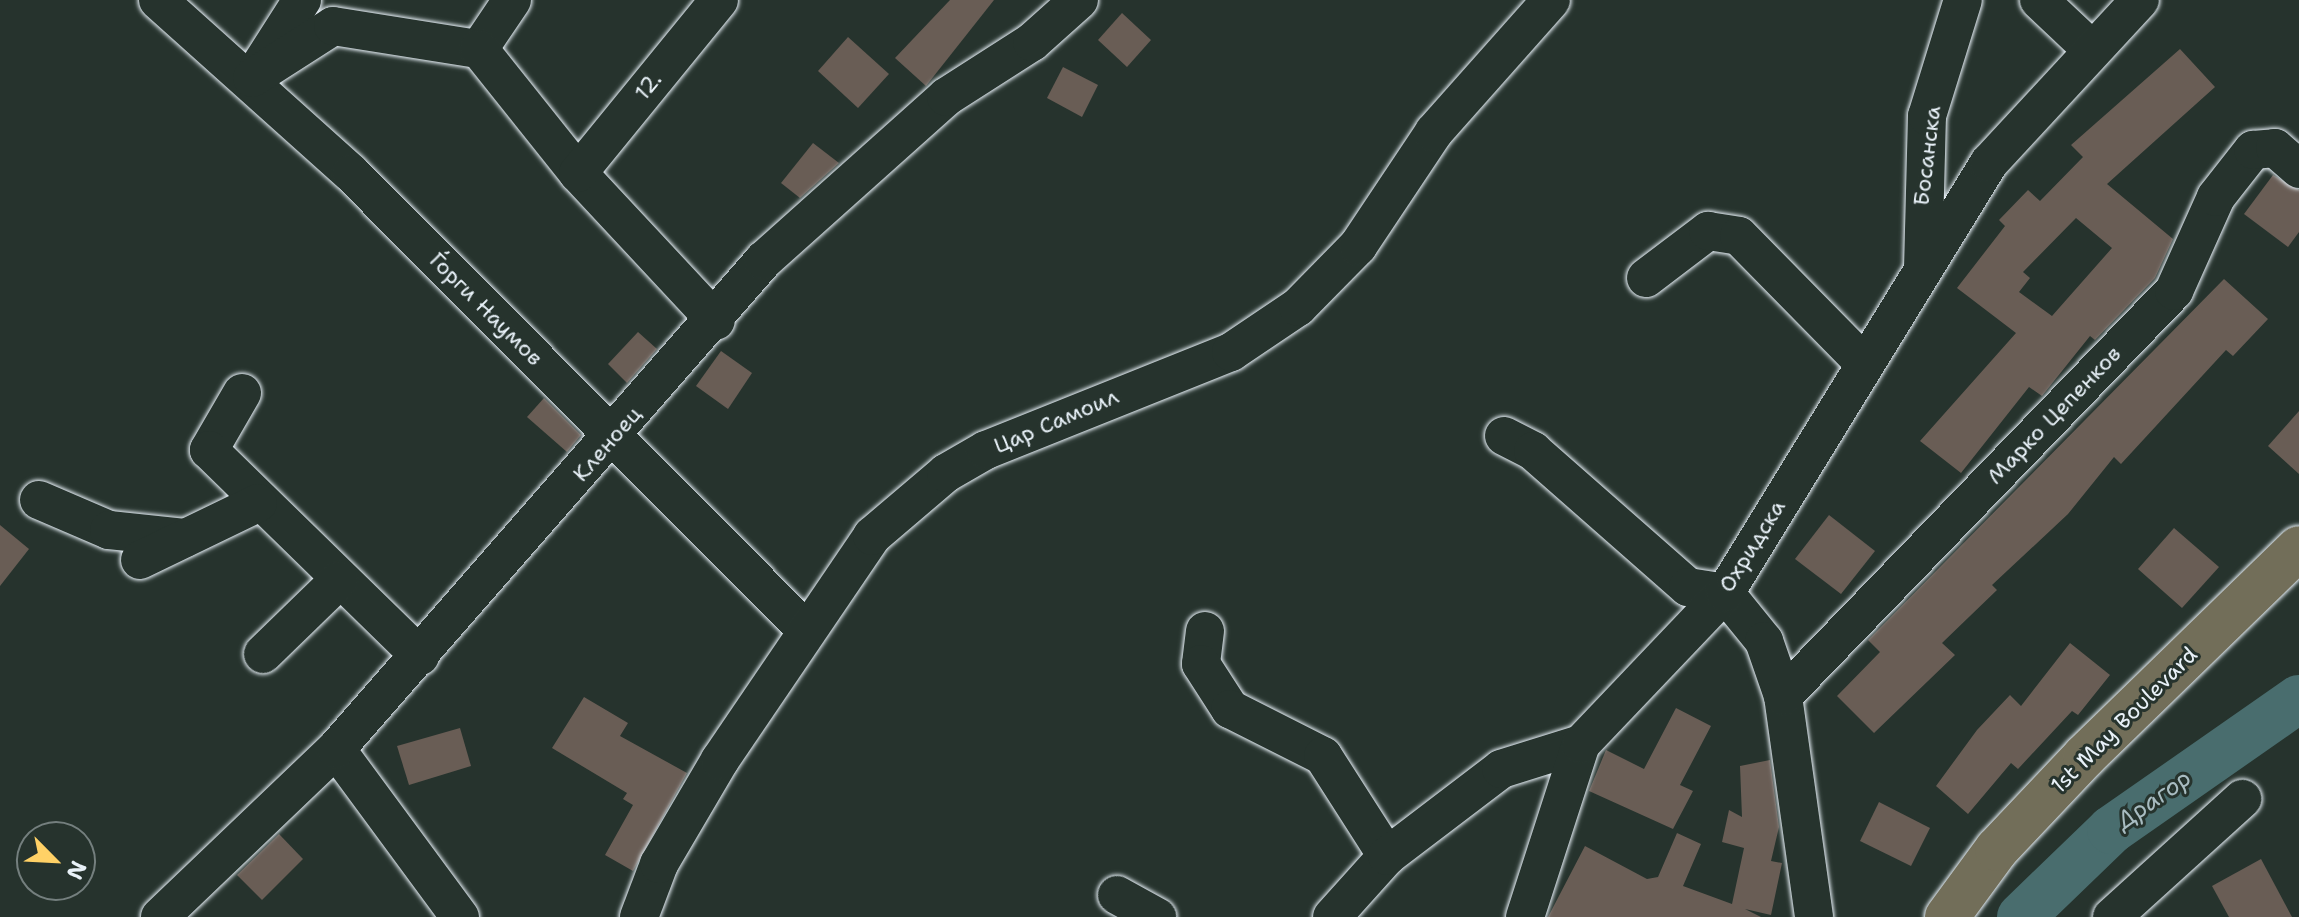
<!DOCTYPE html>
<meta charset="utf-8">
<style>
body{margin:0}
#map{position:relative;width:2299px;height:917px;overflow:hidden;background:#26332d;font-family:"Shantell Sans",sans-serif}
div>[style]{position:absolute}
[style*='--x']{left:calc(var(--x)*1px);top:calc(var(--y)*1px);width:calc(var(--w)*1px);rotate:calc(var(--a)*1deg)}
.river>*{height:48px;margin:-24px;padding:0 24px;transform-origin:24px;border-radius:24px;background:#496d6e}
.building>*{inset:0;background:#695d55}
.roads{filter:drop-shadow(0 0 2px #e8f1f8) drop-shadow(0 0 2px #e8f1f8)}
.minor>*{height:38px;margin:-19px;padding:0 19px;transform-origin:19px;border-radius:19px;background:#26332d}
.major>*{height:44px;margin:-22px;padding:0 22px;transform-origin:22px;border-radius:22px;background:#726e59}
span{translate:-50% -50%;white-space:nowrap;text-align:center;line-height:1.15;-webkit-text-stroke:6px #26332d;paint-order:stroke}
.street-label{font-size:22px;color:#e8f1f8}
.water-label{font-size:24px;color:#a8bcc1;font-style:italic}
.north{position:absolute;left:16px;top:821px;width:80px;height:80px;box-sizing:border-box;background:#26332d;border:2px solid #747f7e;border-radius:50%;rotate:114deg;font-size:22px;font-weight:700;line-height:32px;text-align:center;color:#e8f1f8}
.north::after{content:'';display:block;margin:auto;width:28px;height:36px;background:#ffd166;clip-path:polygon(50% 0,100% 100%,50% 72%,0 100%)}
</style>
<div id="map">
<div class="river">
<i style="--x:2021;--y:917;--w:125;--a:-44"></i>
<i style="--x:2111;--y:830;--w:229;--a:-34.9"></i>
</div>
<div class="building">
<i style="clip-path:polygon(950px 0,994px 0,926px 86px,895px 58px)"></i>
<i style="clip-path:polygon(1122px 13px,1151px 40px,1127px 67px,1098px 40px)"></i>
<i style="clip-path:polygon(848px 37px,889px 74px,858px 108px,818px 71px)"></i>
<i style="clip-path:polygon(evenodd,2180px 49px,2215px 87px,2107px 184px,2173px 239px,2155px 278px,2095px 340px,2090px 336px,2042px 396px,2029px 387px,1961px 473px,1920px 441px,2016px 333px,1957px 288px,2005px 226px,1999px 220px,2028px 190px,2040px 201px,2083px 157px,2071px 145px,2180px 49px,2076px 218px,2112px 248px,2052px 316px,2019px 292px,2030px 278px,2023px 272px,2076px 218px)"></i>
<i style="clip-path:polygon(1063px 67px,1098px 85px,1082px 117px,1047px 98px)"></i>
<i style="clip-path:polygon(813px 143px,839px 163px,800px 198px,781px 183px)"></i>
<i style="clip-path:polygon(2273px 175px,2299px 190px,2299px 232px,2288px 247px,2244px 214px)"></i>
<i style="clip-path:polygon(2224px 279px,2268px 319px,2233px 356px,2226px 350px,2121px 464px,2114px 457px,2068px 514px,1992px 585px,1997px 590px,1942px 643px,1955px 655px,1874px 733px,1837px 696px,1880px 652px,1868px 640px)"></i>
<i style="clip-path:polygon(638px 332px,657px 349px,627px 383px,608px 364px)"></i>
<i style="clip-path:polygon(721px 351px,752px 373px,728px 409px,696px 386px)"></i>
<i style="clip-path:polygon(544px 398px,581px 435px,567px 452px,527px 417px)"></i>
<i style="clip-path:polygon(2299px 411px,2299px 474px,2268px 446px)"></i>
<i style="clip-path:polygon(1829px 515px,1875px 551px,1841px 594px,1795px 559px)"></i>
<i style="clip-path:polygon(0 525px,29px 549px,0 586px)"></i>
<i style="clip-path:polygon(2174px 528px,2219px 567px,2182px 608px,2138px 569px)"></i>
<i style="clip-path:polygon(2070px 643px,2110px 675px,2078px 715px,2072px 711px,2018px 769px,2011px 763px,1968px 814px,1936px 786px,1977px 730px,2010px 695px,2021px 706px)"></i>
<i style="clip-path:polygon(584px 697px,628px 723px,620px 736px,687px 773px,633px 871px,605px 855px,633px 805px,623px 799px,627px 793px,552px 748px)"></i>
<i style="clip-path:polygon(1676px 708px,1711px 726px,1680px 785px,1693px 791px,1673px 829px,1589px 791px,1606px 750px,1644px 769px)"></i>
<i style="clip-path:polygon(460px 728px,471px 766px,409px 785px,397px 746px)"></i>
<i style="clip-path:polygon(1770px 760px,1779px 827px,1771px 861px,1782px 863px,1771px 915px,1745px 909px,1761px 917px,1548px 917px,1585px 846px,1647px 879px,1658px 877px,1677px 833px,1701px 844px,1683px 886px,1732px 904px,1744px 848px,1722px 842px,1729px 810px,1742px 817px,1740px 766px)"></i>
<i style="clip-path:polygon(1879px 802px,1930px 828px,1911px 866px,1860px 841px)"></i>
<i style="clip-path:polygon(279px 834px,303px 859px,262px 900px,237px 875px)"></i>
<i style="clip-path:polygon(2261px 859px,2292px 917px,2229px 917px,2212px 886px)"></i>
</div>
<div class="roads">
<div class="minor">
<i style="--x:158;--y:0;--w:259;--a:41.9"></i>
<i style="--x:351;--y:173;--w:642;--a:45.13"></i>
<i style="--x:2039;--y:0;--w:73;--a:43.3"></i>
<i style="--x:479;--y:49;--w:59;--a:-56"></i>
<i style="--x:258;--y:69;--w:82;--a:-57.5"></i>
<i style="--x:252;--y:78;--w:96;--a:-32.7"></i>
<i style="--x:333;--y:26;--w:148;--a:9"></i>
<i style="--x:479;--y:49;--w:159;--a:51.4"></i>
<i style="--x:578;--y:173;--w:202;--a:47"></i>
<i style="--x:578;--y:173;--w:223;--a:-50.8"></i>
<i style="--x:1923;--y:268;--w:152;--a:-88.5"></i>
<i style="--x:1927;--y:116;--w:121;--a:-72.8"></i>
<i style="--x:1646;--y:278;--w:78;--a:-37.2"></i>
<i style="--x:1708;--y:231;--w:31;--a:9"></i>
<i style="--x:1739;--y:236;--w:177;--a:45.5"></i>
<i style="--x:242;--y:393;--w:66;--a:120.1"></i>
<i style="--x:209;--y:450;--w:295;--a:44.3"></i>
<i style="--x:1504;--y:436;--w:33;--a:27"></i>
<i style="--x:1533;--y:451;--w:206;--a:41.3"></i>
<i style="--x:1688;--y:587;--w:37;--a:9"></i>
<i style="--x:1725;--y:593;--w:62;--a:50.9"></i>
<i style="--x:1764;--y:641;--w:58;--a:70.9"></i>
<i style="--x:1783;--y:696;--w:223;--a:82"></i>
<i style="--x:39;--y:500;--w:76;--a:23.2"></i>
<i style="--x:109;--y:530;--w:76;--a:6"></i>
<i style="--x:140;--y:560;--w:131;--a:-25.8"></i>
<i style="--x:1205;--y:631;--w:33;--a:97"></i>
<i style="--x:1201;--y:664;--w:54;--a:57.2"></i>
<i style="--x:1230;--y:709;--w:104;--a:26.8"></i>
<i style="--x:1323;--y:756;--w:119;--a:57.4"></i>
<i style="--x:263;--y:654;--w:106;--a:-44.2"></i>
<i style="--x:1783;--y:696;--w:563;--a:-46.01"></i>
<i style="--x:2174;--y:291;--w:103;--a:-65.9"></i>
<i style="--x:2216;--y:197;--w:60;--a:-51.8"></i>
<i style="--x:2253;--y:150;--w:22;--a:-5"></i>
<i style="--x:2275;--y:148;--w:32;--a:41"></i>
<i style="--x:336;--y:749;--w:209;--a:53.6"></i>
<i style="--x:1117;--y:895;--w:46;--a:28.8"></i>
<i style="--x:160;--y:917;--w:243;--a:-43.7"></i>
<i style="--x:336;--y:749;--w:650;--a:-48.81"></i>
<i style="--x:764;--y:260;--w:244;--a:-41.8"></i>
<i style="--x:946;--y:97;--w:102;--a:-32.6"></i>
<i style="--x:1032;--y:42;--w:63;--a:-41.8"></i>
<i style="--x:639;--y:917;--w:57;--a:-69.3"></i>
<i style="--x:659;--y:864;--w:121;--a:-59.6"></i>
<i style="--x:720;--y:760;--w:271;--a:-55.8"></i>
<i style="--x:872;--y:536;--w:97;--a:-40.4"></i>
<i style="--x:946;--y:473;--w:46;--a:-29.9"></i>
<i style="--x:986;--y:450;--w:264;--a:-21.8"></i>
<i style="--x:1231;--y:352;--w:81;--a:-33.9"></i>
<i style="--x:1298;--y:307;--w:86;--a:-45.5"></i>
<i style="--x:1358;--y:246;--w:137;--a:-56.3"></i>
<i style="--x:1434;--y:132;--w:176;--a:-48.4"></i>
<i style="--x:1332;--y:917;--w:82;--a:-48"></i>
<i style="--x:1387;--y:856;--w:143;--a:-37.3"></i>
<i style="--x:1501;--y:769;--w:84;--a:-17.4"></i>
<i style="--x:1525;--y:917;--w:182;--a:-72.1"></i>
<i style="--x:1581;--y:744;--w:209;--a:-46.4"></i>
<i style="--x:1725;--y:593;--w:505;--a:-58.45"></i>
<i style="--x:1989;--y:163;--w:222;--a:-47.2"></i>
<i style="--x:2112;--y:917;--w:176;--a:-42.2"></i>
</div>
<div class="major">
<i style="--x:1947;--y:917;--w:84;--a:-53.7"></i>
<i style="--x:1997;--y:849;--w:128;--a:-46.6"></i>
<i style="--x:2085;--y:756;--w:298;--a:-44.2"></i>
</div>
</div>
<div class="street-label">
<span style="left:648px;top:86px;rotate:-51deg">12.</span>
<span style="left:1927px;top:156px;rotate:-83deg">Босанска</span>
<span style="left:486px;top:309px;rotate:45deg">Ѓорги Наумов</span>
<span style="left:2054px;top:415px;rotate:-46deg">Марко Цепенков</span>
<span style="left:1056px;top:421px;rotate:-23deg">Цар Самоил</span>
<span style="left:607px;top:444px;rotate:-49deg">Кленоец</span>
<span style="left:1752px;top:546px;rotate:-58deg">Охридска</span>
<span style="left:2124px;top:720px;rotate:-45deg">1st May Boulevard</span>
</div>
<div class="water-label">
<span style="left:2154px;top:800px;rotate:-35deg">Драгор</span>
</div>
<div class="north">N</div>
</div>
